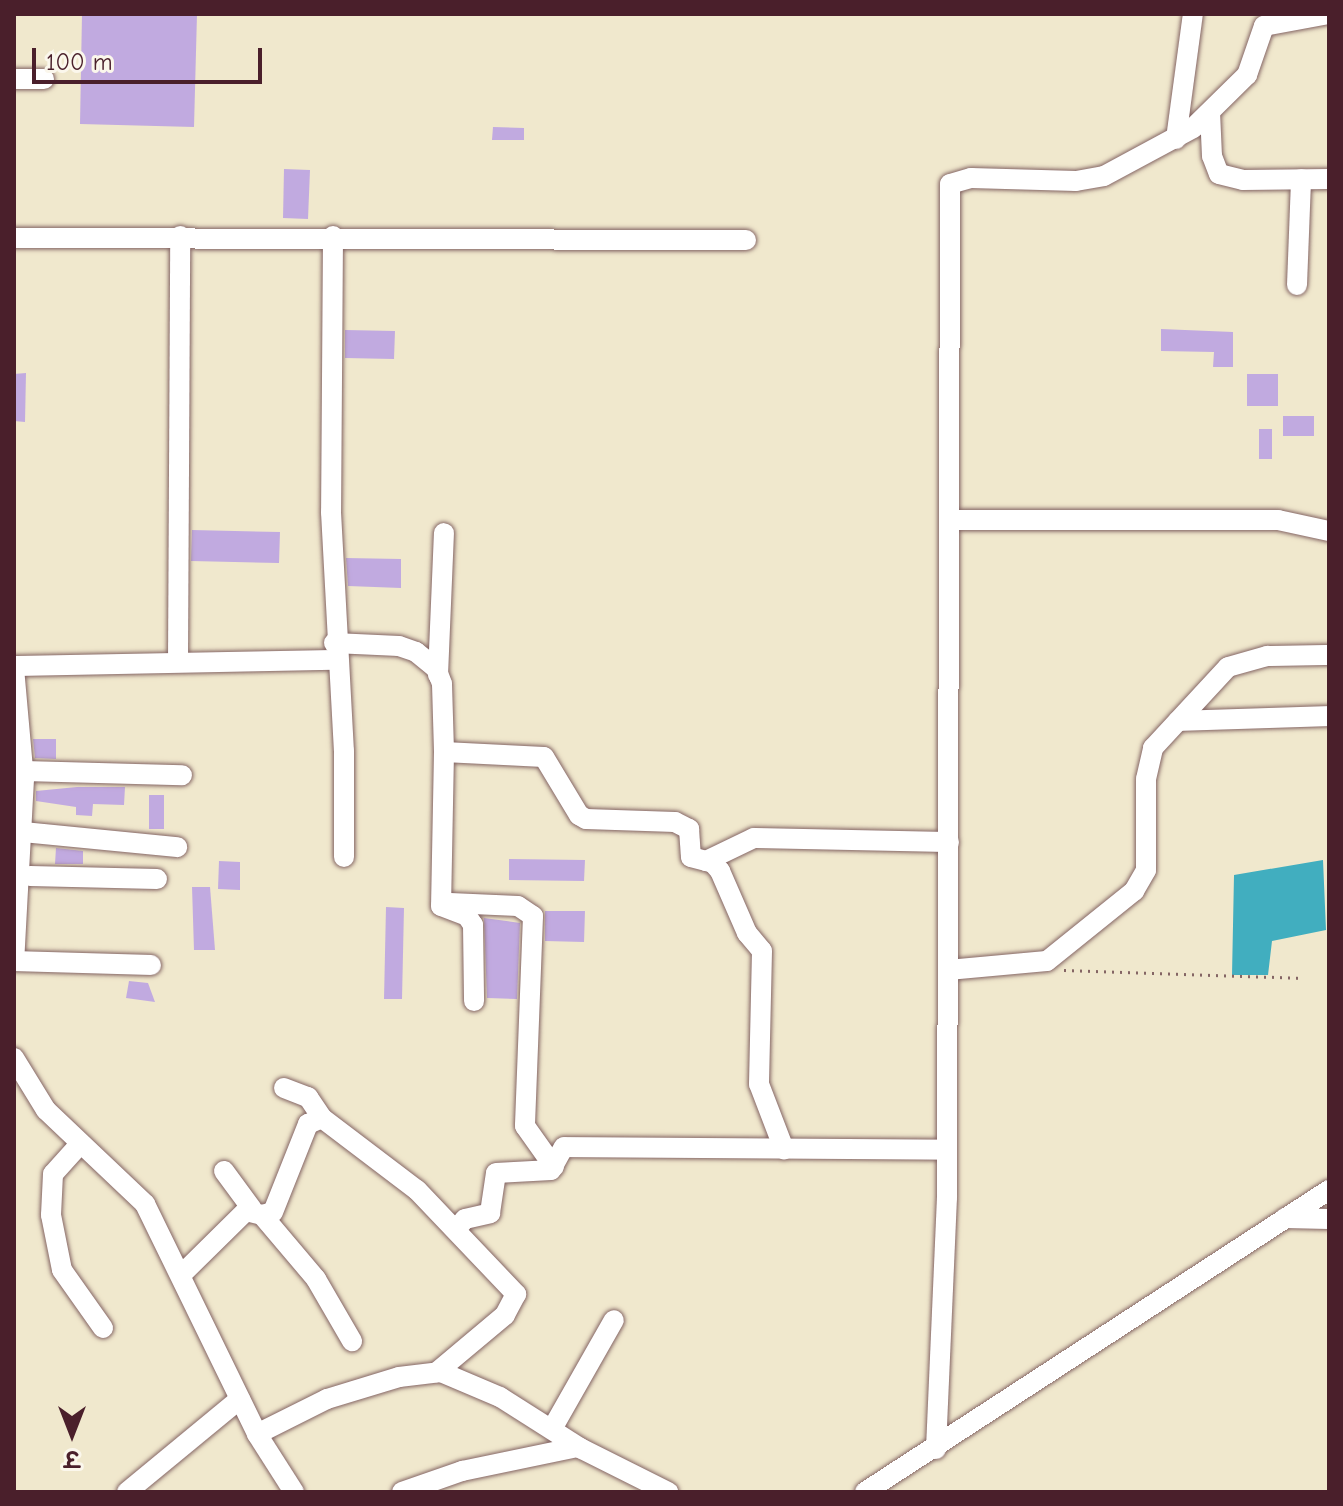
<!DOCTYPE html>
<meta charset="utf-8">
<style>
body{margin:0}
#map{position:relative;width:1343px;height:1506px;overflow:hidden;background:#f0e8cd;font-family:"Comic Neue","Playpen Sans Deva",sans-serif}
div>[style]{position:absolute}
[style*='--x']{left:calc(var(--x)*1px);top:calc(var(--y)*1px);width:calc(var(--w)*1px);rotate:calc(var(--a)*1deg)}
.water>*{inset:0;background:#41aebf}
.building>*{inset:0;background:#c1aae0}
.path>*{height:3px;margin-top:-1.5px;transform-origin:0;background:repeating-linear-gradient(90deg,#846564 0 2px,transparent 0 8px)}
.roads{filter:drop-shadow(0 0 2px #846564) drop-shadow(0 0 2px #846564)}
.minor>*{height:20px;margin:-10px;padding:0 10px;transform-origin:10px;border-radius:10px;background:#fff}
span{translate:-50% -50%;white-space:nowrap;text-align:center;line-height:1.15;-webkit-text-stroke:6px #fbf7ec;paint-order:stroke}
.frame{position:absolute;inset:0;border:16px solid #4a1f2b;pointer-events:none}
.north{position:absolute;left:32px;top:1394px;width:80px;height:80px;-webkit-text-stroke:6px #fbf7ec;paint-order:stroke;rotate:180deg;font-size:22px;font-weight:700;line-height:32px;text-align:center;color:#4a1f2b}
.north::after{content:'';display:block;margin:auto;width:28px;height:36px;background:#4a1f2b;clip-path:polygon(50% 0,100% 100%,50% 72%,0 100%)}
.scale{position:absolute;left:32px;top:48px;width:230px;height:36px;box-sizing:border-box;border:4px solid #4a1f2b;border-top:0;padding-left:10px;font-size:24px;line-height:28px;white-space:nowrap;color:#4a1f2b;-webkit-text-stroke:6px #fbf7ec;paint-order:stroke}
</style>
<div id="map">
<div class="water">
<i style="clip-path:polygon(1323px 860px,1326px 930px,1272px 941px,1268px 975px,1232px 975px,1234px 875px)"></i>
</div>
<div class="building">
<i style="clip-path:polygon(82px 14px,197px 14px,194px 127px,80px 124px)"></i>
<i style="clip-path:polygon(493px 127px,524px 128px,524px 140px,492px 140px)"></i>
<i style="clip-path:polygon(284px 169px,310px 170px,308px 219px,283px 218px)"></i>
<i style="clip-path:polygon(1161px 329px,1233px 332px,1233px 367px,1213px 367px,1214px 352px,1161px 351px)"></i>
<i style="clip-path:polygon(345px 330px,395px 331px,394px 359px,345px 358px)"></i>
<i style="clip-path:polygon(26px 373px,25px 422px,14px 421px,14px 374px)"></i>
<i style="clip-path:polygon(1247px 374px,1278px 374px,1278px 406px,1247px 406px)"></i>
<i style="clip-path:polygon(1283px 416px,1314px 416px,1314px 436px,1283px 436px)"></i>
<i style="clip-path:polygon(1259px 429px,1272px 429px,1272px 459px,1259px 459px)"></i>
<i style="clip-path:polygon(192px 530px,280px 532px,279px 563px,191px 561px)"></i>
<i style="clip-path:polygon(346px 558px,401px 559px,401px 588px,348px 586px)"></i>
<i style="clip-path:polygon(33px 739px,56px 739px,56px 759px,35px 758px)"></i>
<i style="clip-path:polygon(77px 787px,125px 787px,124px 805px,93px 804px,92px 816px,76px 815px,76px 807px,36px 801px,36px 791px)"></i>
<i style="clip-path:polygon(149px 795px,164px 795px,164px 829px,149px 829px)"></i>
<i style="clip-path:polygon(56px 848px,83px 851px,83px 864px,55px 864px)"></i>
<i style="clip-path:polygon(509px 859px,585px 860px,584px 881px,509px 880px)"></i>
<i style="clip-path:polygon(219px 861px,240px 862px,240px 890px,218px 889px)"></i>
<i style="clip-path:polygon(192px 887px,210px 887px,215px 950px,194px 950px)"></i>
<i style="clip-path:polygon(386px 907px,404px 908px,402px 999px,384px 999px)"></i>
<i style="clip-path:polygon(545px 911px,585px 911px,584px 942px,545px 941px)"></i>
<i style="clip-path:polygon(484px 918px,520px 923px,517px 999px,487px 998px)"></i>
<i style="clip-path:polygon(129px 981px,148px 983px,155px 1002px,126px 998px)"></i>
</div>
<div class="path">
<i style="--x:1064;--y:970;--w:239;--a:1.9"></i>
</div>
<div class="roads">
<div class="minor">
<i style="--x:14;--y:79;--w:30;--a:0"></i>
<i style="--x:1210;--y:112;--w:44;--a:87.4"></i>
<i style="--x:1212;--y:156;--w:19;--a:69"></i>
<i style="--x:1219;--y:174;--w:25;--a:14"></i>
<i style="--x:1243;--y:180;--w:86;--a:-0.7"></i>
<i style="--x:1176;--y:139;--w:126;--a:-82.3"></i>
<i style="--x:333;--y:236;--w:276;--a:90.4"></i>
<i style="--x:331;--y:512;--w:239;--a:86.9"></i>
<i style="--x:344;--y:751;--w:106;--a:90"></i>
<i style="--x:14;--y:238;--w:732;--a:0.16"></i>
<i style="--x:1297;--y:285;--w:106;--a:-87.8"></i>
<i style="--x:951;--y:520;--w:327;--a:0"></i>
<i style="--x:1278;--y:520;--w:52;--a:12.2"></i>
<i style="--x:334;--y:643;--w:65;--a:2.6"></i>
<i style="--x:399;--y:646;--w:18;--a:19"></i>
<i style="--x:416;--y:652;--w:26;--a:39"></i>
<i style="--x:436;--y:668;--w:17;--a:69"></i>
<i style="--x:442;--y:684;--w:68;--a:88.3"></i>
<i style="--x:444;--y:752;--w:154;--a:91.1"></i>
<i style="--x:441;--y:906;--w:28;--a:21"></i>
<i style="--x:467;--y:916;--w:11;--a:56"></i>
<i style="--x:473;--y:925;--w:76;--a:89.2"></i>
<i style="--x:178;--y:662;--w:426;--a:-89.7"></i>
<i style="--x:14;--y:666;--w:322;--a:-1.1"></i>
<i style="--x:14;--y:668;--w:111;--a:84.9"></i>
<i style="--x:24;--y:779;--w:182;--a:93.1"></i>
<i style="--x:438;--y:675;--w:142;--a:-87.6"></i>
<i style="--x:1178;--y:721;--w:151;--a:-1.9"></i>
<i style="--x:444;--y:752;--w:100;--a:2.9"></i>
<i style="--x:544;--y:757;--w:68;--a:58.9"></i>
<i style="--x:579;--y:815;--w:8;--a:30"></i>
<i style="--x:586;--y:819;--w:89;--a:1.9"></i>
<i style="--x:675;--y:822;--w:16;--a:27"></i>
<i style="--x:689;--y:829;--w:28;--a:86"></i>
<i style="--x:691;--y:857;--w:23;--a:15"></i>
<i style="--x:713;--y:863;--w:11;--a:49"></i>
<i style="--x:720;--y:871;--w:68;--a:66.5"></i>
<i style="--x:747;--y:933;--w:23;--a:50"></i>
<i style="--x:762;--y:951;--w:133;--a:91.3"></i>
<i style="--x:759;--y:1084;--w:70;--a:69"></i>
<i style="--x:24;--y:771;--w:158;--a:1.5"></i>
<i style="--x:23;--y:832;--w:155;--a:5.6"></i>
<i style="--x:706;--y:861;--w:53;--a:-25.6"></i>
<i style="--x:754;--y:838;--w:195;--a:1.2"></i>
<i style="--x:30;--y:876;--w:127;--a:1.4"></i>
<i style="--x:450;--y:903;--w:68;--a:2.5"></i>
<i style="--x:518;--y:906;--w:18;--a:34"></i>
<i style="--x:533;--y:916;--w:210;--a:92.2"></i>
<i style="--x:525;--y:1126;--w:50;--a:54.7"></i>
<i style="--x:14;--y:961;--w:137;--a:1.7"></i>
<i style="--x:948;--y:970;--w:99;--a:-5.2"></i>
<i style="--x:1047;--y:961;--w:112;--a:-38.8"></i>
<i style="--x:1134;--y:891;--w:24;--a:-60"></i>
<i style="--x:1146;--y:870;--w:91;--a:-90"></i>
<i style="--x:1146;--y:779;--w:32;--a:-77"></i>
<i style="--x:1153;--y:748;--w:110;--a:-47.2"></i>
<i style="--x:1228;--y:667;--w:41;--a:-15.8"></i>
<i style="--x:1267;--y:656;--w:62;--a:-0.9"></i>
<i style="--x:14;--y:1058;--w:61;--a:58.4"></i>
<i style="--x:46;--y:1110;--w:137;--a:43.5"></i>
<i style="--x:145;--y:1204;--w:256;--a:64"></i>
<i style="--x:257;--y:1434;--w:69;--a:57.5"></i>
<i style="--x:284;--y:1088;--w:26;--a:21"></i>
<i style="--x:308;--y:1097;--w:25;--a:56"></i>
<i style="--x:80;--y:1144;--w:40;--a:132"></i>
<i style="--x:53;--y:1174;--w:41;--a:92.8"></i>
<i style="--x:51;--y:1215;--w:56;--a:78.7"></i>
<i style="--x:62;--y:1270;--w:71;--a:54.7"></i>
<i style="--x:224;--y:1171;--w:47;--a:53.6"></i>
<i style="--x:262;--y:1215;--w:84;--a:49.8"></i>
<i style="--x:316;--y:1279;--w:72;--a:59.9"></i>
<i style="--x:1285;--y:1218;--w:44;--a:1.3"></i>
<i style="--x:456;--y:1229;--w:13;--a:-48"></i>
<i style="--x:465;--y:1219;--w:26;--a:-13"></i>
<i style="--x:490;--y:1213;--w:40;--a:-81.5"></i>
<i style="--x:496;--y:1173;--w:55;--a:-3.1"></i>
<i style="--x:551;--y:1170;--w:26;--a:-61"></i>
<i style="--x:564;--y:1147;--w:383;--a:0.4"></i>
<i style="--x:181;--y:1275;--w:91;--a:-44.6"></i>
<i style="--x:246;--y:1211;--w:16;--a:14"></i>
<i style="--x:262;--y:1215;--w:11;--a:-15"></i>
<i style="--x:273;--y:1212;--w:95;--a:-68.3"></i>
<i style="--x:308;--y:1124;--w:15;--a:-23"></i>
<i style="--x:322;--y:1118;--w:119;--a:37.2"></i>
<i style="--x:417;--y:1190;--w:144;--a:46.4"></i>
<i style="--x:516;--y:1294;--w:24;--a:118"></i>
<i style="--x:505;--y:1315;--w:89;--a:140"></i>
<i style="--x:552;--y:1429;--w:125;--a:-60.4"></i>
<i style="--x:257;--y:1434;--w:78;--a:-26.6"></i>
<i style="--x:327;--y:1399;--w:75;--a:-17"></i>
<i style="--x:399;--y:1377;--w:42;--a:-6.8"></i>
<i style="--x:441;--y:1372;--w:64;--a:23"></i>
<i style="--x:500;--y:1397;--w:97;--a:32.4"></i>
<i style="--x:936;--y:1449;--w:251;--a:-87.5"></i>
<i style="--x:947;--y:1198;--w:1014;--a:-89.83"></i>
<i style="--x:950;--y:184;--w:22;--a:-16"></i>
<i style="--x:971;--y:178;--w:105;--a:1.6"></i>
<i style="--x:1076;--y:181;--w:28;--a:-10"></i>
<i style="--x:1104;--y:176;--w:101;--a:-28.3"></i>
<i style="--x:1193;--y:128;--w:76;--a:-44.5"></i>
<i style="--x:1247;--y:75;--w:52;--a:-70.9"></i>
<i style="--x:1264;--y:26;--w:66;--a:-10.5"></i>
<i style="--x:127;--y:1492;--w:146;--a:-39.5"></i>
<i style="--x:402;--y:1492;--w:64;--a:-19.3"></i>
<i style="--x:462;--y:1471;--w:118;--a:-11.7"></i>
<i style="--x:578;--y:1447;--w:101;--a:26.6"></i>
<i style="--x:865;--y:1492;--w:554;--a:-33.06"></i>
</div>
</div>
<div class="frame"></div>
<div class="north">उ</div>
<div class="scale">100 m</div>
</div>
